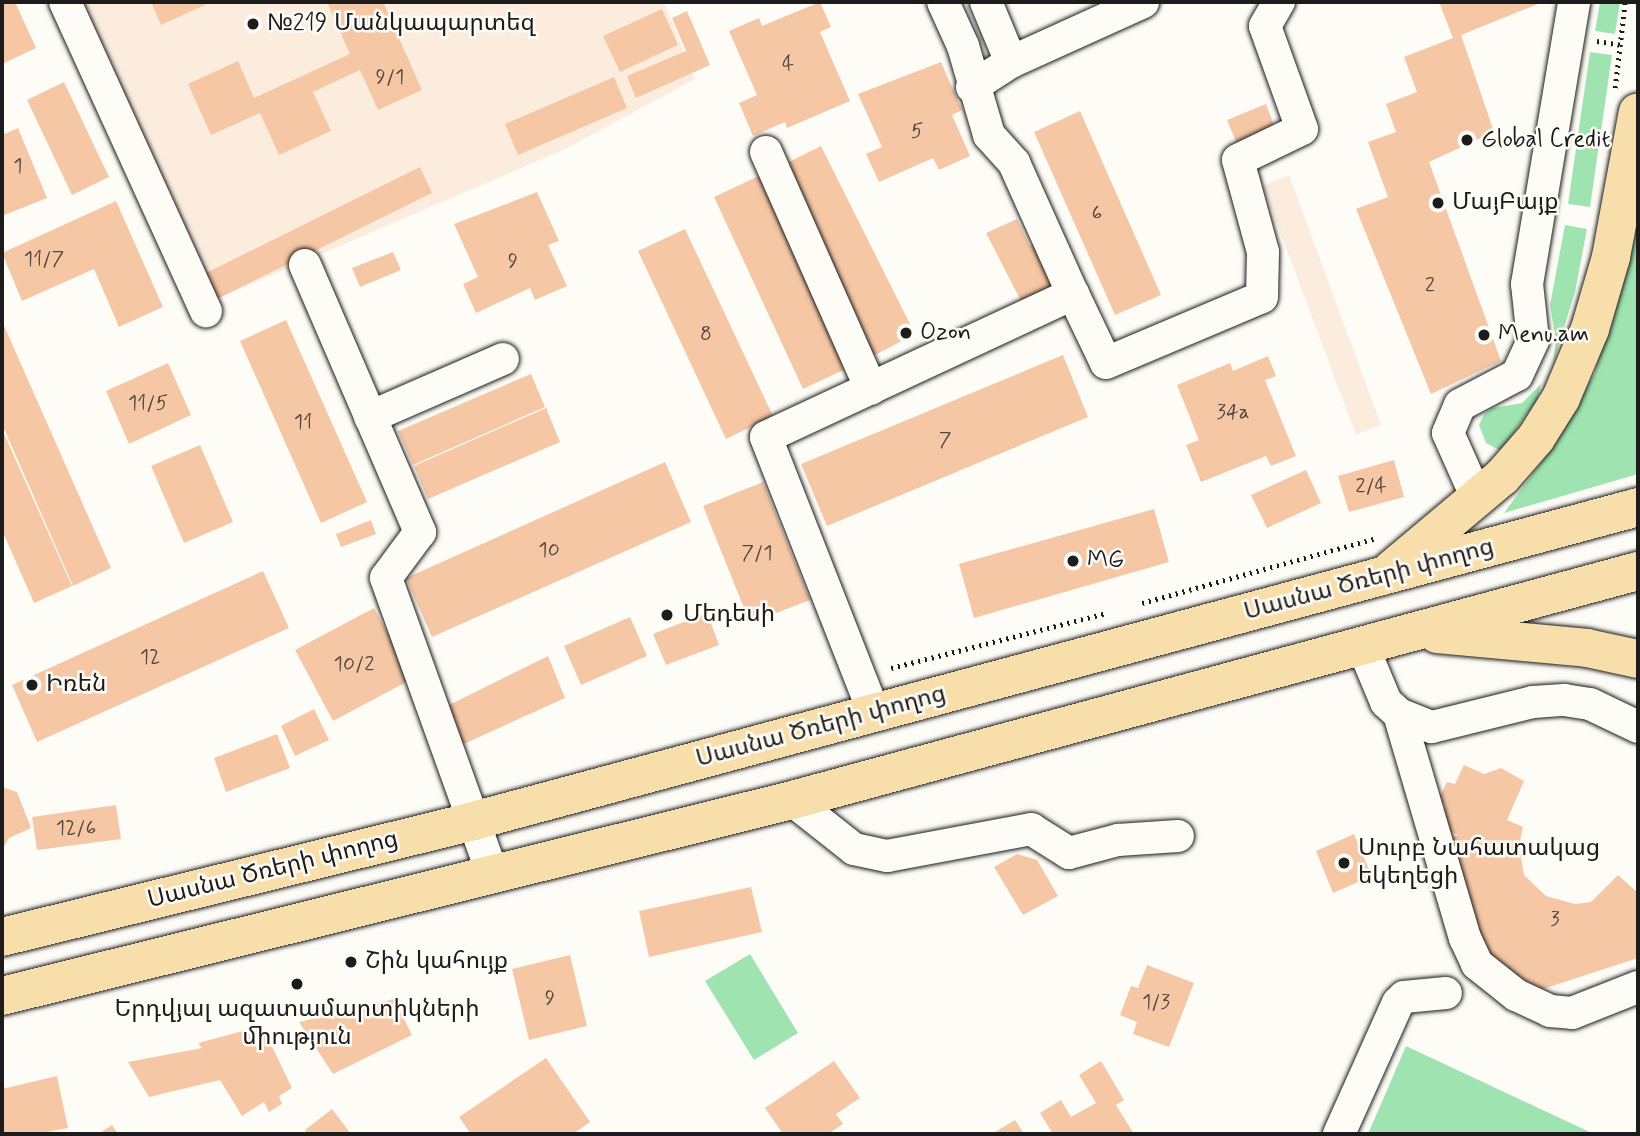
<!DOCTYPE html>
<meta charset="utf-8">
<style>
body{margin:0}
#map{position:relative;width:1640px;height:1136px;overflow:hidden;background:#fdfcf7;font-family:Mynerve,"Noto Sans Armenian",sans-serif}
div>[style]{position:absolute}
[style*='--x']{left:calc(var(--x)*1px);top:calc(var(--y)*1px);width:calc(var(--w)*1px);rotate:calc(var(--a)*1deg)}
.built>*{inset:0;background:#fbecde}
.green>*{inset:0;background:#9fe4b0}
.building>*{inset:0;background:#f6c7a5}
.path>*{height:4.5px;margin-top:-2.25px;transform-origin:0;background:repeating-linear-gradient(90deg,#1c1c1c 0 2px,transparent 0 7px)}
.roads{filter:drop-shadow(0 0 2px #1c1c1c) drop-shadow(0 0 2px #1c1c1c)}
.minor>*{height:32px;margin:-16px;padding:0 16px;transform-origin:16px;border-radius:16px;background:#fdfcf7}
.major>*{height:38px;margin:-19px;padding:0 19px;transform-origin:19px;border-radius:19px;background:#f8deab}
.dots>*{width:19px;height:19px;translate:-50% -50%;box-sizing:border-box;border:4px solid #fdfcf7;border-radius:50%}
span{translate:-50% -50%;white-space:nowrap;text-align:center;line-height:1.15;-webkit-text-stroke:5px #fdfcf7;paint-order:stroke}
.number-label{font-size:21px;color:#52473e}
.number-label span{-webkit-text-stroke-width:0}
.poi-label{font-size:24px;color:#1c1c1c}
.left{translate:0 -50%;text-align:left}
.street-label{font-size:24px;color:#1c1c1c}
.frame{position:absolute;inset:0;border:4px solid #1c1c1c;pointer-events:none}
</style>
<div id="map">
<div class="built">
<i style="clip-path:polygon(72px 2px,664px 2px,695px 79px,565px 149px,207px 303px)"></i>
<i style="clip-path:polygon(1289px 175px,1381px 425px,1356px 435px,1263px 186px)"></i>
</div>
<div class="green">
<i style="clip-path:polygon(1600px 2px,1620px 2px,1615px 34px,1595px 31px)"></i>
<i style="clip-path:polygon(1590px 52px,1612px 55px,1590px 207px,1568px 204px)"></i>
<i style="clip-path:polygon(1638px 205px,1638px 474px,1504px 513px,1556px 442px,1595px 373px)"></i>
<i style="clip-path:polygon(1565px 225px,1587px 229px,1575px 292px,1553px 363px,1556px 340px,1550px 305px)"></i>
<i style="clip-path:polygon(1541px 384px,1537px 400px,1501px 451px,1486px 443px,1479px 425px,1484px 414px,1493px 408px,1522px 403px)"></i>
<i style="clip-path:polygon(750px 954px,798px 1033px,754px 1060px,705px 981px)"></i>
<i style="clip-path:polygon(1406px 1046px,1594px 1134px,1368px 1134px)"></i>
</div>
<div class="building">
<i style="clip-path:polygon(2px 2px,15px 2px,36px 48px,2px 64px)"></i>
<i style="clip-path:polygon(151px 2px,204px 2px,205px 5px,161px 25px)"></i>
<i style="clip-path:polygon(327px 2px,383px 2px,422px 90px,378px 110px,360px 70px,313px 92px,331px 131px,279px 155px,260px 113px,211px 135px,188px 84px,238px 61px,254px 98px,350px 54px)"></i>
<i style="clip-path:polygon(820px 2px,831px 27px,820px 32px,850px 101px,787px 128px,785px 122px,753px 136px,739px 103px,757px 95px,729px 31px,759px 18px,762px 26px)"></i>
<i style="clip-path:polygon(1439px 2px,1543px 2px,1461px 35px,1494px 132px,1429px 162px,1501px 361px,1431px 394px,1356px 209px,1388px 197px,1368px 142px,1396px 132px,1386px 104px,1417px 92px,1404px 57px,1453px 38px)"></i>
<i style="clip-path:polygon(662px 9px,678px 45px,620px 72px,603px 36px)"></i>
<i style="clip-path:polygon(687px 11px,710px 65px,636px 98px,627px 76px,686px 51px,672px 18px)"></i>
<i style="clip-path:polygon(941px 62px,962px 110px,952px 115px,970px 156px,939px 170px,933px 158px,879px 182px,866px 154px,882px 147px,858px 94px)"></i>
<i style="clip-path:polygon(614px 77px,627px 108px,518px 155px,505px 124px)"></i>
<i style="clip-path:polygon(64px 82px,109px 177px,72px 195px,27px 100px)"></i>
<i style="clip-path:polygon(1266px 104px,1275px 128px,1237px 144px,1227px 120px)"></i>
<i style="clip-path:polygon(1080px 111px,1161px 295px,1115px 315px,1034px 132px)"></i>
<i style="clip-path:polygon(18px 128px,47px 198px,2px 216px,2px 135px)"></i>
<i style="clip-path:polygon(821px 146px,915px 334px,873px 356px,783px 165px)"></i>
<i style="clip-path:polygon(420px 167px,432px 193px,215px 300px,202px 275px)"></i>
<i style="clip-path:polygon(763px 174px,852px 366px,803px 389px,714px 197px)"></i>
<i style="clip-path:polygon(537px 192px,559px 241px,548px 245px,567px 286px,535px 300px,530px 288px,476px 313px,463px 284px,478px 277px,454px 224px)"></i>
<i style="clip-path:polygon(116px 201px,163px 307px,119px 327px,94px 269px,22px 301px,2px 253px)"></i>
<i style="clip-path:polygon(1017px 219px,1030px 246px,1035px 244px,1054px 286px,1021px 301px,986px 233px)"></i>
<i style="clip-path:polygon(685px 229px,773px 416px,726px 439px,638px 251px)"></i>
<i style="clip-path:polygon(393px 252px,401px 270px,360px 287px,352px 268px)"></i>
<i style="clip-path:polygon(286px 320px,367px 502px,321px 523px,240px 341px)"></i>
<i style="clip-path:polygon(2px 321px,111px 568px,73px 586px,2px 424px)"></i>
<i style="clip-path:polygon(1063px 355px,1088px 417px,827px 526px,801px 464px)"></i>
<i style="clip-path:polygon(1268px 356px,1276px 376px,1265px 380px,1296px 456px,1271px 466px,1266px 456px,1201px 482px,1186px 445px,1199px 440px,1177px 385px,1230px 363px,1233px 371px)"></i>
<i style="clip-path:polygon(168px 363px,191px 415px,129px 444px,106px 391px)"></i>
<i style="clip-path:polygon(531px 374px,545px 407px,413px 465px,398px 431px)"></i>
<i style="clip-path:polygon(546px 408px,560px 442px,428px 499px,414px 466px)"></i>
<i style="clip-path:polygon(2px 429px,72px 586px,34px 603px,2px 530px)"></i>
<i style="clip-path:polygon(200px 445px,233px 522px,184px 543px,151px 466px)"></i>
<i style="clip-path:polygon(1394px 460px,1404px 497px,1349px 512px,1338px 476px)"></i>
<i style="clip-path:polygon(665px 462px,691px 522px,432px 637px,406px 578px)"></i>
<i style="clip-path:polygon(1306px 470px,1321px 503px,1267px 528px,1251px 495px)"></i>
<i style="clip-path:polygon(763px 482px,810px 600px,750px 623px,703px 506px)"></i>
<i style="clip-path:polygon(1154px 509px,1169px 562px,974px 618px,959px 564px)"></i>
<i style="clip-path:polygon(371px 520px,376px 534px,341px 547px,336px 534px)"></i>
<i style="clip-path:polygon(263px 571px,289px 628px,37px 742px,12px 685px)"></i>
<i style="clip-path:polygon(374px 608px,412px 679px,333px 721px,295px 650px)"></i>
<i style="clip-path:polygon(707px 613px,719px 645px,666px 665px,653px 634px)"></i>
<i style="clip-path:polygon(630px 617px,647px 656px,581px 685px,564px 646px)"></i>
<i style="clip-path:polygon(548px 656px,565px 698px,457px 747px,439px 710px)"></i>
<i style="clip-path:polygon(314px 709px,329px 740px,295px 756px,281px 726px)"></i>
<i style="clip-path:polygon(277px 734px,290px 768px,226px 792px,214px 758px)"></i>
<i style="clip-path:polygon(1464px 765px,1484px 774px,1501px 768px,1524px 781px,1507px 820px,1523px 827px,1519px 846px,1524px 875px,1546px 896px,1575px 904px,1591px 902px,1618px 875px,1638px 893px,1638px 958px,1543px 989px,1488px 964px,1439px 842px,1458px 835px,1435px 825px,1445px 805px,1438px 800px,1447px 782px,1455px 784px)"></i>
<i style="clip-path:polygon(2px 787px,17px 792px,31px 828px,9px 838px,2px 850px)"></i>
<i style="clip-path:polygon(116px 805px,121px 839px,37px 850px,32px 817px)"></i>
<i style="clip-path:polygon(1354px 834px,1372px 876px,1333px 893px,1316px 851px)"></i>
<i style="clip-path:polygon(1017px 854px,1037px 860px,1058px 896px,1023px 915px,994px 867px)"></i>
<i style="clip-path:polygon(751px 887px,762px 932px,649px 957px,639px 911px)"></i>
<i style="clip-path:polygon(570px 955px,587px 1026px,529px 1040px,512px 969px)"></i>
<i style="clip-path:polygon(1147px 965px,1194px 983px,1169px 1047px,1133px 1034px,1137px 1022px,1120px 1015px,1131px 986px,1138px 988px)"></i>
<i style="clip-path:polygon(394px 999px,412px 1035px,333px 1074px,299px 1022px)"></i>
<i style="clip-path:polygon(262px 1026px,292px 1088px,279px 1096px,282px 1104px,269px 1112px,264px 1102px,242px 1116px,220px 1080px,149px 1097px,128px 1062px,202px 1048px,198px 1043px)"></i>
<i style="clip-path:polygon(546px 1058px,590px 1122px,573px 1134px,471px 1134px,459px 1117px)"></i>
<i style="clip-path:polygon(834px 1061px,860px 1098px,836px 1114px,843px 1124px,828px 1134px,783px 1134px,765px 1108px)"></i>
<i style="clip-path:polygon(1101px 1061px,1124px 1100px,1116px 1105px,1134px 1134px,1053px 1134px,1040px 1113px,1061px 1100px,1071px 1117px,1096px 1103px,1079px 1075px)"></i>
<i style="clip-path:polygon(57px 1076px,68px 1128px,37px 1134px,2px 1134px,2px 1089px)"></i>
<i style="clip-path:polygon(332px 1109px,351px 1134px,308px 1134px,305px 1130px)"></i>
<i style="clip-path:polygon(1015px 1120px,1024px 1134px,992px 1134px)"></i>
<i style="clip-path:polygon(112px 1125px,118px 1134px,98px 1134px)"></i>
</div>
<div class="path">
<i style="--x:1597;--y:41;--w:24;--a:9"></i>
<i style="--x:1615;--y:88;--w:87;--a:-83.4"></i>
<i style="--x:1142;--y:603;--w:243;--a:-15.5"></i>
<i style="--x:891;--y:668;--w:222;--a:-14.3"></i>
</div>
<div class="roads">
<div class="minor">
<i style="--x:65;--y:2;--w:340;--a:65.5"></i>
<i style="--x:943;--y:2;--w:48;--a:65.6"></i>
<i style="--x:963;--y:46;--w:93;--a:73.7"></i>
<i style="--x:989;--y:135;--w:38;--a:48"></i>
<i style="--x:1014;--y:163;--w:144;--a:65.8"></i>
<i style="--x:986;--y:2;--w:65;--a:67.4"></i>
<i style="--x:972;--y:87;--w:46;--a:-32.7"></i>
<i style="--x:1011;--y:62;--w:145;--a:-24.4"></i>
<i style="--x:766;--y:152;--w:259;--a:66.1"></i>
<i style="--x:305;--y:265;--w:291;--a:66.7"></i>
<i style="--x:420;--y:532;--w:57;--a:126.5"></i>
<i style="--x:386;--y:578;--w:313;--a:70.2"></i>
<i style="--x:370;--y:417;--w:145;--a:-23.6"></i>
<i style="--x:1477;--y:498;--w:71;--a:-114"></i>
<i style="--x:1448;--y:433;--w:30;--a:-67"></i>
<i style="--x:1460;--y:405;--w:64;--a:-27.8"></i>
<i style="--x:1517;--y:375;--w:38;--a:-65"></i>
<i style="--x:1533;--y:340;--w:56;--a:-96.1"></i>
<i style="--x:1527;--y:284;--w:286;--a:-80.5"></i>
<i style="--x:1363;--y:647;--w:60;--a:67.3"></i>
<i style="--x:1386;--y:702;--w:18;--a:43"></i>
<i style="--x:1399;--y:714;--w:35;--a:22"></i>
<i style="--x:1432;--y:727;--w:104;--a:-13.9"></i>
<i style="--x:1533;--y:702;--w:31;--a:-4"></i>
<i style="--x:1564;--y:700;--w:26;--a:9"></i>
<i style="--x:1590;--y:704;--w:53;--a:25.6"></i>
<i style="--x:874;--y:713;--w:296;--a:-111.4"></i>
<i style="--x:766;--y:437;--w:339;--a:-25"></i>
<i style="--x:1073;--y:294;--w:76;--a:64.4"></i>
<i style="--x:1106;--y:363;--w:169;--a:-22.9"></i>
<i style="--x:1262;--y:297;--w:45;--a:-88.7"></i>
<i style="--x:1263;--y:252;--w:95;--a:-105.2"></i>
<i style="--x:1238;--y:160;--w:71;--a:-25.8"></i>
<i style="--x:1302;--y:129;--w:109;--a:-109.8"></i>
<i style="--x:1265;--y:26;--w:28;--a:-60"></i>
<i style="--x:1399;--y:714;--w:234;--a:73.6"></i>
<i style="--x:1465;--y:938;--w:29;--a:65"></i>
<i style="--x:1477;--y:964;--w:50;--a:38.5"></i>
<i style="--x:1516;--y:995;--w:38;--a:25"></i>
<i style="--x:1550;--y:1011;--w:22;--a:5"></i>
<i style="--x:1572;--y:1013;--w:71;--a:-21.5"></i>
<i style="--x:792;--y:800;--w:79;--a:38.3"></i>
<i style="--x:854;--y:849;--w:34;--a:12"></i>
<i style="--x:887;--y:856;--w:147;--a:-10.6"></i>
<i style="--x:1031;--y:829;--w:45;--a:32.3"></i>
<i style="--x:1069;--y:853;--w:51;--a:-14.9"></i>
<i style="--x:1118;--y:840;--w:60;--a:-3.8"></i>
<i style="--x:1339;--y:1134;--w:144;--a:-65.8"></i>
<i style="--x:1398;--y:1003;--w:8;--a:-45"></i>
<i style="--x:1404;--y:997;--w:42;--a:-5.4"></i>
</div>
<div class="major">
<i style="--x:1391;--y:570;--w:145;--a:-40"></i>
<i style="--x:1502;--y:477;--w:52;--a:-48.9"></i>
<i style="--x:1536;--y:438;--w:47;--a:-58"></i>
<i style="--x:1561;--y:398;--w:75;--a:-67.2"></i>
<i style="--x:1590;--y:329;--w:75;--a:-73.7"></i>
<i style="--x:1611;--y:257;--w:147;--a:-79.5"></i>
<i style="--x:1437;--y:634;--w:151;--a:5.3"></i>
<i style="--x:1587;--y:648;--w:52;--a:12.2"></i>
<i style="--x:2;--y:937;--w:485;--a:-13.8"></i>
<i style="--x:473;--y:821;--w:1207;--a:-15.08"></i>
<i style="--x:2;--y:996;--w:814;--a:-13.93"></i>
<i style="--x:792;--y:800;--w:876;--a:-15.15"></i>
</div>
</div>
<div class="dots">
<i style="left:253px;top:24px;background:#1c1c1c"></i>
<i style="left:1467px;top:140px;background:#1c1c1c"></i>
<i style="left:1438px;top:203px;background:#1c1c1c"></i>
<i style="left:906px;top:333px;background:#1c1c1c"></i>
<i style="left:1484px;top:335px;background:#1c1c1c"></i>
<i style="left:1073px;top:561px;background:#1c1c1c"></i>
<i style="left:667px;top:615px;background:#1c1c1c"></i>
<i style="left:32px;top:685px;background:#1c1c1c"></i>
<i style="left:1344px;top:863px;background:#1c1c1c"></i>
<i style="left:351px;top:962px;background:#1c1c1c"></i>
<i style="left:297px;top:984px;background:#1c1c1c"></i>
</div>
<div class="number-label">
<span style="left:788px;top:64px">4</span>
<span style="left:390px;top:77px">9/1</span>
<span style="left:917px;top:131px">5</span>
<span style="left:18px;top:166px">1</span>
<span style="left:1097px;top:213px">6</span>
<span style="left:44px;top:259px">11/7</span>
<span style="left:513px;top:261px">9</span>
<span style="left:1430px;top:285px">2</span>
<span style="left:706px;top:334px">8</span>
<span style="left:148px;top:403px">11/5</span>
<span style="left:1233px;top:412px">34a</span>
<span style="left:303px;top:422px">11</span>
<span style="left:945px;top:440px">7</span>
<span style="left:1371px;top:486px">2/4</span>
<span style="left:549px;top:550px">10</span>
<span style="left:757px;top:553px">7/1</span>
<span style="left:150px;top:657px">12</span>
<span style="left:354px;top:664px">10/2</span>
<span style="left:76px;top:828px">12/6</span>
<span style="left:1555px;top:919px">3</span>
<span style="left:550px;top:998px">9</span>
<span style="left:1156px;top:1002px">1/3</span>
</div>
<div class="poi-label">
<span class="left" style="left:267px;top:24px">№219 Մանկապարտեզ</span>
<span class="left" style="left:1481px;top:140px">Global Credit</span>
<span class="left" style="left:1452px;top:203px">ՄայԲայք</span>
<span class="left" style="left:920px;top:333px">Ozon</span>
<span class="left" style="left:1498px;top:335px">Menu.am</span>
<span class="left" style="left:1087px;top:561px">MG</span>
<span class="left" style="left:683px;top:615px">Մեդեսի</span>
<span class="left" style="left:46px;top:685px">Իռեն</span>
<span class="left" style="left:1358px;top:863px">Սուրբ Նահատակաց<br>եկեղեցի</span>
<span class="left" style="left:365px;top:962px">Շին կահույք</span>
<span style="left:297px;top:1024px">Երդվյալ ազատամարտիկների<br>միություն</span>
</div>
<div class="street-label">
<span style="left:1369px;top:580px;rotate:-15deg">Սասնա Ծռերի փողոց</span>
<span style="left:821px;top:727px;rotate:-15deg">Սասնա Ծռերի փողոց</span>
<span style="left:273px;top:870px;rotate:-14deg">Սասնա Ծռերի փողոց</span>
</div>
<div class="frame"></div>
</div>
